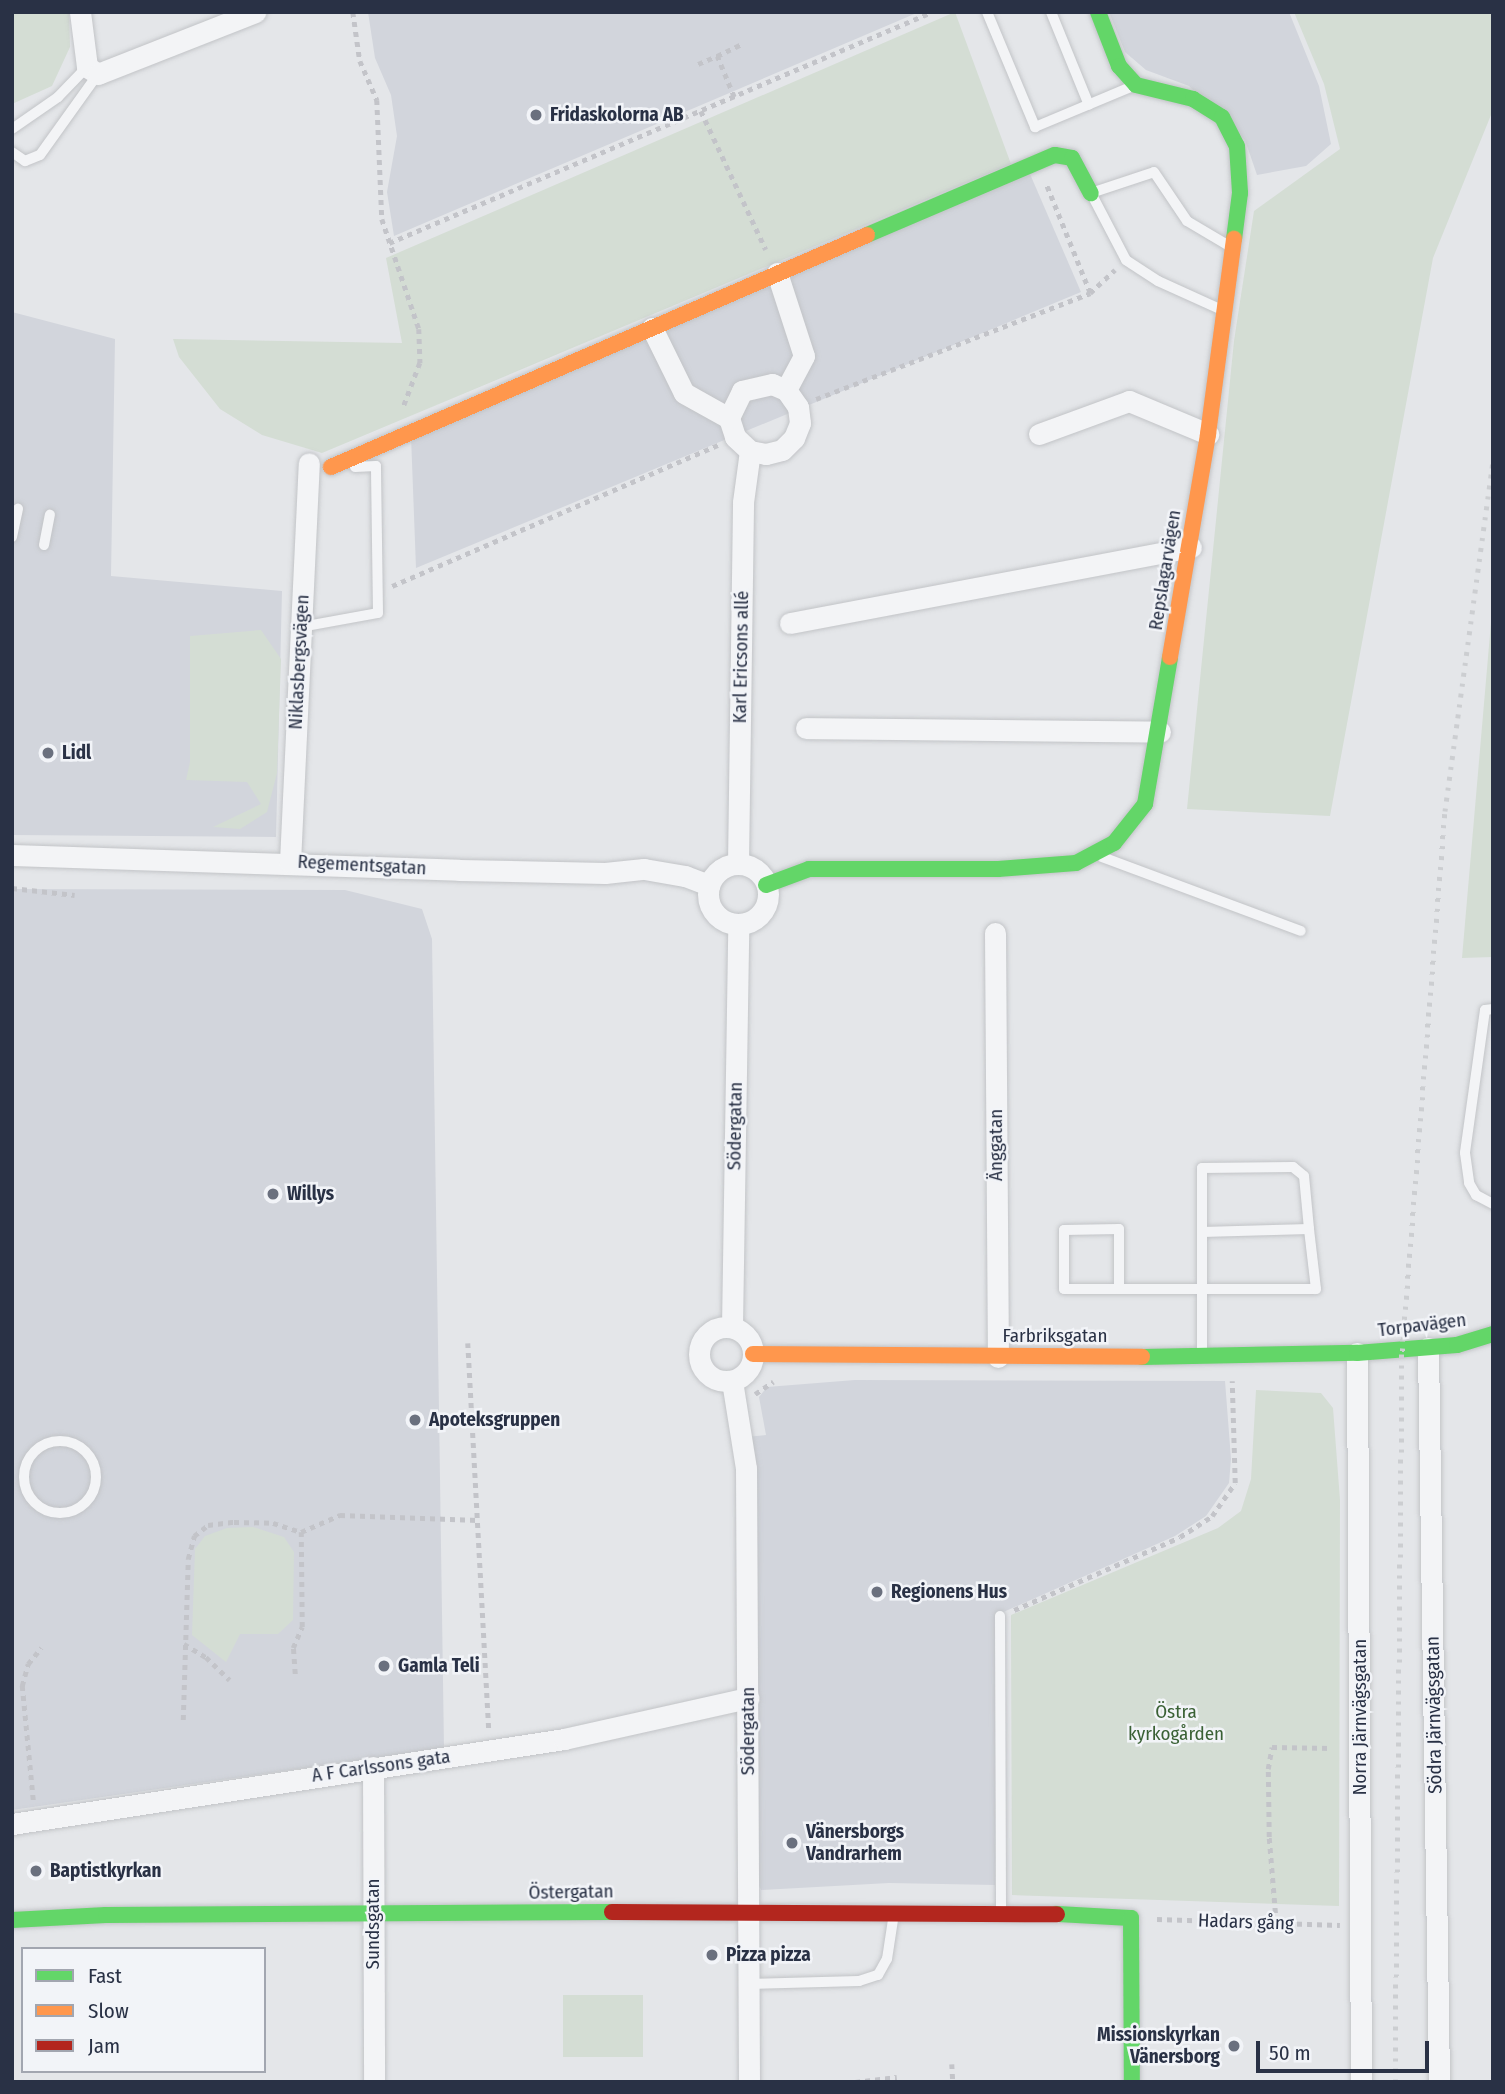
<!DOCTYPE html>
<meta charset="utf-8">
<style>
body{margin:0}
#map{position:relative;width:1505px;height:2094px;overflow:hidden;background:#e4e6e9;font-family:"Fira Sans Condensed",sans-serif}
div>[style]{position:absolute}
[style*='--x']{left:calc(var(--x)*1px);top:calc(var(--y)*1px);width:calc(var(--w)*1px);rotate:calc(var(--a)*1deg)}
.built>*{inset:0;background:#d2d5dc}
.green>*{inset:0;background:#d4ddd4}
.path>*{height:4.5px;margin-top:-2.25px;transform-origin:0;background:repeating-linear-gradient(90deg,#c3c4c9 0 5px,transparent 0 10px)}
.roads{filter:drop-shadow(0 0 2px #c2c4c7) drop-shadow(0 0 2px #c2c4c7)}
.lane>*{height:10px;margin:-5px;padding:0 5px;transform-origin:5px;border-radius:5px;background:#f3f4f6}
.lane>.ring{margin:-5px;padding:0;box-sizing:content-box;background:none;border:10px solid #f3f4f6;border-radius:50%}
.street>*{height:21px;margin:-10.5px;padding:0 10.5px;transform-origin:10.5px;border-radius:10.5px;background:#f3f4f6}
.street>.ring{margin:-10.5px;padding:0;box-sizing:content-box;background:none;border:21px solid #f3f4f6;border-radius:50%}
.fast>*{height:16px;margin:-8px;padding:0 8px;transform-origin:8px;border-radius:8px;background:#63d668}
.slow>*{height:16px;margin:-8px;padding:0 8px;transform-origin:8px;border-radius:8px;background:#ff974d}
.jam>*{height:16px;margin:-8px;padding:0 8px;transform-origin:8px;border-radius:8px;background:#b3261e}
.rail>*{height:5px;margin-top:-2.5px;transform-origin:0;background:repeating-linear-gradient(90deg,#ccced1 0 3.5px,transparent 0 10.5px)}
.dots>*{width:19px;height:19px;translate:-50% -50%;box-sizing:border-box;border:4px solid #f2f4f8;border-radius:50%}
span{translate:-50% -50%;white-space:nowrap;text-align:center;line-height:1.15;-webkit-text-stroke:5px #f2f4f8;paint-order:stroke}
.poi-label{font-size:19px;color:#293145;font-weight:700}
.left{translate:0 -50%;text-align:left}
.right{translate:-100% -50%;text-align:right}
.street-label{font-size:19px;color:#293145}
.park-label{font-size:19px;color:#3a6135}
.frame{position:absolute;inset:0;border:14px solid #293145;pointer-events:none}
.legend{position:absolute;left:21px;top:1947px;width:245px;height:126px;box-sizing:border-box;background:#f2f4f8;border:2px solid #a2a6b0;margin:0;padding:9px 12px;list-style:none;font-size:21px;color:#293145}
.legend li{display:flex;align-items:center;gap:14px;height:35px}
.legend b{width:35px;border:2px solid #a2a6b0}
.scale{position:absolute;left:1256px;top:2041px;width:173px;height:32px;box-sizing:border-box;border:4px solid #293145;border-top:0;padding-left:9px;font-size:21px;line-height:24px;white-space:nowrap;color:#293145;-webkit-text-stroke:5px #f2f4f8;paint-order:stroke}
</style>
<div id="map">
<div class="built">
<i style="clip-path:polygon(368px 12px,919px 12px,394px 236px,387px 192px,397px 136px,391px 95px,375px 58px)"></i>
<i style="clip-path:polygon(1109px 12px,1289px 12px,1319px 86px,1331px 144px,1306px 166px,1257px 175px,1245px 140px,1189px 86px,1146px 70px,1125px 52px)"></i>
<i style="clip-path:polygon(1030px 174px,1081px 292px,416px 568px,411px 436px)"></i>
<i style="clip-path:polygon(12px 312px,115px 339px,111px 576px,282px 591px,276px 837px,12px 835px)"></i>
<i style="clip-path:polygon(12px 889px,345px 890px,422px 909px,432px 939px,444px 1748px,12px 1810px)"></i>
<i style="clip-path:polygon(855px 1380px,1225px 1381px,1231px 1459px,1229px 1483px,1206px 1516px,1175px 1536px,999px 1614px,995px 1885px,889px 1883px,761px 1890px,754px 1875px,747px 1437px,766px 1435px,759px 1397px,767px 1387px)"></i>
</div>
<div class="green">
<i style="clip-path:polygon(12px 12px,69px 12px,70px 47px,52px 86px,12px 104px)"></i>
<i style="clip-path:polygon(955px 12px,1011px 164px,322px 453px,262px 435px,220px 409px,179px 357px,173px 339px,402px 343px,386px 258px)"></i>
<i style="clip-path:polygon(1294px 12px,1493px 12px,1493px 110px,1433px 258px,1330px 816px,1187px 809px,1234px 341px,1254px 211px,1340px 149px,1324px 84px)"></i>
<i style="clip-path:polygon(1493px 607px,1493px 957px,1462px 958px,1492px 611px)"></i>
<i style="clip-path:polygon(261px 630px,281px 659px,277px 773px,267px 812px,240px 829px,213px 827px,261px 804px,247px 782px,186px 780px,190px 762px,190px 636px)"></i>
<i style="clip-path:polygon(1256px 1390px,1321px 1393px,1333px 1408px,1340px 1500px,1339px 1906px,1012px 1895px,1011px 1615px,1218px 1528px,1241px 1511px,1251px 1479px)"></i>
<i style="clip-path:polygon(253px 1527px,284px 1537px,294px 1552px,293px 1620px,278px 1634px,240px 1634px,226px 1662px,192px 1635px,195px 1549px,205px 1536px,227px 1528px)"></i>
<i style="clip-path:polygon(563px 1995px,643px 1995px,643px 2057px,563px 2057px)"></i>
</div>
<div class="path">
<i style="--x:353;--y:12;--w:49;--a:81.9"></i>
<i style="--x:360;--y:61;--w:43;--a:66.4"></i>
<i style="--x:377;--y:100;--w:119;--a:87.6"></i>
<i style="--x:382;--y:219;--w:116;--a:71.4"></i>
<i style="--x:419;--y:329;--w:34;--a:88"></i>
<i style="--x:420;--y:363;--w:48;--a:110.7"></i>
<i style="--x:698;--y:64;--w:21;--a:-23"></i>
<i style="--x:734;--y:97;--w:44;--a:-112.5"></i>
<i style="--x:717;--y:56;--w:28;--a:-26"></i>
<i style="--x:701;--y:111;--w:153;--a:64.9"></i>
<i style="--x:389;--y:243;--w:590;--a:-23.05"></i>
<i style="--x:1090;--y:293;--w:34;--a:-43"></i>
<i style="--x:816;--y:399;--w:294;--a:-21.1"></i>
<i style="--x:1090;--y:293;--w:118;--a:-112"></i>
<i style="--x:392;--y:586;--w:355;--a:-23.4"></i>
<i style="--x:12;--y:888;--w:63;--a:6.3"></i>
<i style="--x:468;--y:1343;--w:389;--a:86.9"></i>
<i style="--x:755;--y:1394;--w:22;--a:-34"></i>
<i style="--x:1014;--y:1610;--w:181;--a:-23.7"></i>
<i style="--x:1180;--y:1537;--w:38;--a:-33"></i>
<i style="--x:1212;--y:1516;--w:40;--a:-55.1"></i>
<i style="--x:1235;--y:1483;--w:102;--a:-91.7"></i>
<i style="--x:184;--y:1644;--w:26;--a:31"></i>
<i style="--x:206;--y:1657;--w:33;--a:44"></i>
<i style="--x:295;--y:1674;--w:26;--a:-94"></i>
<i style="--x:293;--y:1648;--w:23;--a:-67"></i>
<i style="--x:302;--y:1627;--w:95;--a:-90.6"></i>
<i style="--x:301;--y:1532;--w:43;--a:-23.6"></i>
<i style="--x:340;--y:1515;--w:138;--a:2.1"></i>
<i style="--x:183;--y:1720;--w:161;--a:-88.2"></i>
<i style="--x:188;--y:1559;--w:24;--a:-75"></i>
<i style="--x:194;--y:1536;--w:18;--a:-38"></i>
<i style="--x:208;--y:1525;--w:26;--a:-7"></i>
<i style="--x:234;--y:1522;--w:39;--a:1"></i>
<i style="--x:273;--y:1523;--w:29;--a:18"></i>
<i style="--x:33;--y:1800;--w:115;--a:-95.5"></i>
<i style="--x:22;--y:1686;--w:23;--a:-75"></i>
<i style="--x:28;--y:1664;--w:21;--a:-51"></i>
<i style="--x:1157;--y:1919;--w:183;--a:1.9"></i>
<i style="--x:1276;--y:1923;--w:86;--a:-94.7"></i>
<i style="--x:1269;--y:1837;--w:68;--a:-90.8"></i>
<i style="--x:1268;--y:1769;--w:22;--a:-80"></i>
<i style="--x:1272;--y:1747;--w:60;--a:1"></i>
<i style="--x:952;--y:2064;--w:18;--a:87"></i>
<i style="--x:855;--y:2082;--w:42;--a:-6.8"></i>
</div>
<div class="roads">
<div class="lane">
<i style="--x:987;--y:12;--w:125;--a:67.3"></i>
<i style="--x:1035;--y:127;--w:106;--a:-22.7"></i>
<i style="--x:1051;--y:12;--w:100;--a:67.8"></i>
<i style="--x:12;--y:129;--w:56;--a:-34.8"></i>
<i style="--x:58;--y:97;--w:42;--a:-46"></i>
<i style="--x:12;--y:152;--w:16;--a:35"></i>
<i style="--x:25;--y:161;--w:16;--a:-22"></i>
<i style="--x:40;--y:155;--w:100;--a:-54.4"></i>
<i style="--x:1222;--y:310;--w:70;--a:-155.6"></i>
<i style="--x:1158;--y:281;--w:38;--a:-147"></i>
<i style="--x:1126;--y:260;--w:76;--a:-117.6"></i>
<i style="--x:1091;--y:193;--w:66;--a:-18.4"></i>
<i style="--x:1154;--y:172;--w:59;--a:56"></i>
<i style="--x:1187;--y:221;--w:51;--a:30.6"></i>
<i style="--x:12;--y:537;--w:29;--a:-78"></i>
<i style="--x:44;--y:545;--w:31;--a:-79"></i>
<i style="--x:301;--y:627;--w:78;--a:-10.3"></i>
<i style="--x:378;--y:613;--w:147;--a:-90.8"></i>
<i style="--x:376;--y:466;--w:21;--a:177"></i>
<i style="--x:1102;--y:857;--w:212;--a:20.4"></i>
<i style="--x:1493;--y:1009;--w:8;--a:173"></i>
<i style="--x:1485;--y:1010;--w:144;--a:98"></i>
<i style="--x:1465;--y:1153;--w:30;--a:82"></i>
<i style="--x:1469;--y:1183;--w:14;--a:60"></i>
<i style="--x:1476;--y:1195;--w:19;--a:28"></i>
<i style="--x:1119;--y:1289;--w:55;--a:180"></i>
<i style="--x:1064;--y:1289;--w:59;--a:-90"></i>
<i style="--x:1064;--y:1230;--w:55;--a:-1"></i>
<i style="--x:1119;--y:1229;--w:60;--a:90"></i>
<i style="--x:1119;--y:1289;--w:197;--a:0"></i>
<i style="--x:1316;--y:1289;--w:60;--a:-96.7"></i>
<i style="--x:1202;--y:1354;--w:186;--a:-90"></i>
<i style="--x:1202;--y:1168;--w:91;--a:-0.6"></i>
<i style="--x:1293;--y:1167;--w:14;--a:39"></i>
<i style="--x:1304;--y:1176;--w:53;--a:84.6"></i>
<i style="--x:1309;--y:1229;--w:107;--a:178.4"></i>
<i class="ring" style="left:24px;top:1441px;width:62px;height:62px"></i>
<i style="--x:1000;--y:1616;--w:293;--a:89.8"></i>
<i style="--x:748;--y:1984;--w:111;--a:-1.5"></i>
<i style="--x:859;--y:1981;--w:20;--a:-18"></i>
<i style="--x:878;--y:1975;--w:18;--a:-61"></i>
<i style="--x:887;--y:1959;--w:47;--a:-81.3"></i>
</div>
<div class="street">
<i style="--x:80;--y:12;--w:55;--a:82.7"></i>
<i style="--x:87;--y:67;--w:13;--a:32"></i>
<i style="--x:98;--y:74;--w:169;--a:-21.5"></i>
<i style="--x:777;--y:273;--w:87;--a:72"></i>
<i style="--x:804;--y:356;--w:38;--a:118"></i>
<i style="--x:652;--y:328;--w:72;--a:63.8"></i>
<i style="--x:684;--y:393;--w:51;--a:29.1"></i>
<i style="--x:729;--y:418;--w:20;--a:72"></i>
<i style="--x:735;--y:437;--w:21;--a:43"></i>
<i style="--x:750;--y:451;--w:16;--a:11"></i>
<i style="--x:766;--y:454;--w:16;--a:-14"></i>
<i style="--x:782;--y:450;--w:17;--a:-45"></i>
<i style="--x:794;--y:438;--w:16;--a:-68"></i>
<i style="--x:800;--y:423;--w:16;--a:-97"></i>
<i style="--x:798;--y:407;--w:21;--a:-125"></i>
<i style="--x:786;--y:390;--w:15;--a:-157"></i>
<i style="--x:772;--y:384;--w:31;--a:167"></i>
<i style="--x:742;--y:391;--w:30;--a:116"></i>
<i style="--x:1039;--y:434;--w:96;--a:-20.1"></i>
<i style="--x:1129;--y:401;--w:86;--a:22.7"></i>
<i style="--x:790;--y:623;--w:408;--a:-10.7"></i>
<i style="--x:806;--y:728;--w:354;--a:0.6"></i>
<i style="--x:12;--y:855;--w:447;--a:1.9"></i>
<i style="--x:459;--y:870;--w:146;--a:1.2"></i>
<i style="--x:605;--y:873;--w:39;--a:-6"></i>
<i style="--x:644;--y:869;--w:42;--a:9.7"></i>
<i style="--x:685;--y:876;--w:26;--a:21"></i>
<i style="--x:290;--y:862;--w:399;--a:-87.3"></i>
<i class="ring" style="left:708px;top:864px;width:39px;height:39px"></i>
<i style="--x:738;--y:864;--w:362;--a:-89.2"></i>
<i style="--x:743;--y:502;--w:51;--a:-82.2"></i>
<i style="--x:995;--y:933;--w:424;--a:89.6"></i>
<i class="ring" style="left:699px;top:1327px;width:33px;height:33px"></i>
<i style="--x:732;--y:1327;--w:403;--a:-89.1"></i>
<i style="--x:1428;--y:1348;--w:734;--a:89.14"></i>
<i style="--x:1357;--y:1353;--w:729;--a:89.69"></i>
<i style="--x:732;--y:1381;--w:88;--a:80.9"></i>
<i style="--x:746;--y:1468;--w:614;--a:89.72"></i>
<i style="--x:373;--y:1767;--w:315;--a:89.8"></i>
<i style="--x:12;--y:1824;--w:559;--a:-8.75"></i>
<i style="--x:564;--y:1739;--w:189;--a:-12.6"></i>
</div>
<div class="fast">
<i style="--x:1098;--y:12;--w:58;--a:68.7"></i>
<i style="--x:1119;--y:66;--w:25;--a:48"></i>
<i style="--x:1136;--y:85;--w:59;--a:13.8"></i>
<i style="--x:1193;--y:99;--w:34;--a:32"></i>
<i style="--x:1222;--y:117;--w:33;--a:63"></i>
<i style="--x:1237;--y:146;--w:47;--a:86.3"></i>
<i style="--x:1240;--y:193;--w:46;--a:97.4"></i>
<i style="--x:867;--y:235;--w:204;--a:-23.1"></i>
<i style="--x:1055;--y:155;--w:17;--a:10"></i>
<i style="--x:1072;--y:158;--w:40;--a:62"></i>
<i style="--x:766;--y:885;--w:46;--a:-20.4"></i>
<i style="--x:809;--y:869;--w:189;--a:0"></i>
<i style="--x:998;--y:869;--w:78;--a:-4.4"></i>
<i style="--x:1076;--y:863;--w:43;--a:-27.8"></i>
<i style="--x:1114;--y:843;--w:50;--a:-51.5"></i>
<i style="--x:1145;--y:804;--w:149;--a:-80.3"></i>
<i style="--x:1142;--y:1357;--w:215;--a:-1.1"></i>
<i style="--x:1357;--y:1353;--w:100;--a:-4.6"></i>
<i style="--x:1457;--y:1345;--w:38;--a:-17"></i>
<i style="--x:1057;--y:1914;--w:74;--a:3.1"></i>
<i style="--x:1131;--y:1918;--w:164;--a:89.7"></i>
<i style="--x:12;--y:1920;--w:94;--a:-3"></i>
<i style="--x:106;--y:1915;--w:506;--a:-0.34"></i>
</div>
<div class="slow">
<i style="--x:331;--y:467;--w:584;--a:-23.4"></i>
<i style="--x:1170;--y:657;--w:226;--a:-80.3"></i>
<i style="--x:1208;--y:434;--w:197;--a:-82.4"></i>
<i style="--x:753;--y:1354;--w:389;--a:0.4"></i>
</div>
<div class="jam">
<i style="--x:612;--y:1912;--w:445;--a:0.3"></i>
</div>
</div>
<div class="rail">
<i style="--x:1395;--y:2082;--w:731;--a:-89.45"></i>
<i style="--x:1402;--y:1351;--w:542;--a:-85.45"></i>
<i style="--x:1445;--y:811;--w:352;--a:-82.2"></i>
</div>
<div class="dots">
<i style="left:536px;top:115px;background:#6a707e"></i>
<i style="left:48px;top:753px;background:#6a707e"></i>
<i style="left:273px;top:1194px;background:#6a707e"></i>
<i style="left:415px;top:1420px;background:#6a707e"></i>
<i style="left:877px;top:1592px;background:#6a707e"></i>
<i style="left:384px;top:1666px;background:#6a707e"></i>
<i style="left:792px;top:1843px;background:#6a707e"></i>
<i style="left:36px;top:1871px;background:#6a707e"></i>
<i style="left:712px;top:1955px;background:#6a707e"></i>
<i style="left:1234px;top:2046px;background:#6a707e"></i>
</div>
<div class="poi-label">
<span class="left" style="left:550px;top:115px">Fridaskolorna AB</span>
<span class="left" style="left:62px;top:753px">Lidl</span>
<span class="left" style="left:287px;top:1194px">Willys</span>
<span class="left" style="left:429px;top:1420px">Apoteksgruppen</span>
<span class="left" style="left:891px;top:1592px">Regionens Hus</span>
<span class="left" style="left:398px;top:1666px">Gamla Teli</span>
<span class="left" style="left:806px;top:1843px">Vänersborgs<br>Vandrarhem</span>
<span class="left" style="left:50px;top:1871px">Baptistkyrkan</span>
<span class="left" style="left:726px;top:1955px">Pizza pizza</span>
<span class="right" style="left:1220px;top:2046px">Missionskyrkan<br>Vänersborg</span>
</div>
<div class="street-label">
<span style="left:1165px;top:570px;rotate:-81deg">Repslagarvägen</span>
<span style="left:741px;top:657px;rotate:-89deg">Karl Ericsons allé</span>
<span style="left:299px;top:662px;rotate:-87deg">Niklasbergsvägen</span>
<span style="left:362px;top:865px;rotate:3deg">Regementsgatan</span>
<span style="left:735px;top:1126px;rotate:-89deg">Södergatan</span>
<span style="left:996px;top:1145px;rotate:-90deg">Änggatan</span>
<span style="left:1422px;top:1325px;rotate:-7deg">Torpavägen</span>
<span style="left:1055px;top:1336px">Farbriksgatan</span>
<span style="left:1434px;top:1715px;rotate:-91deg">Södra Järnvägsgatan</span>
<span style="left:1360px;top:1717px;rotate:-90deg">Norra Järnvägsgatan</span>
<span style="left:748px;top:1731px;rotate:-90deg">Södergatan</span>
<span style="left:381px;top:1766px;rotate:-8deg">A F Carlssons gata</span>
<span style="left:571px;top:1892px;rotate:-1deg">Östergatan</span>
<span style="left:1246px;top:1922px;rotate:2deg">Hadars gång</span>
<span style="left:373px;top:1924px;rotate:-90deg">Sundsgatan</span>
</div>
<div class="park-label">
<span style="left:1176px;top:1723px">Östra<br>kyrkogården</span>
</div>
<div class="frame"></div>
<ul class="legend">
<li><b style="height:9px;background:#63d668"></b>Fast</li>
<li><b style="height:9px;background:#ff974d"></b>Slow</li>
<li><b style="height:9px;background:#b3261e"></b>Jam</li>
</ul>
<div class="scale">50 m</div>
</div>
